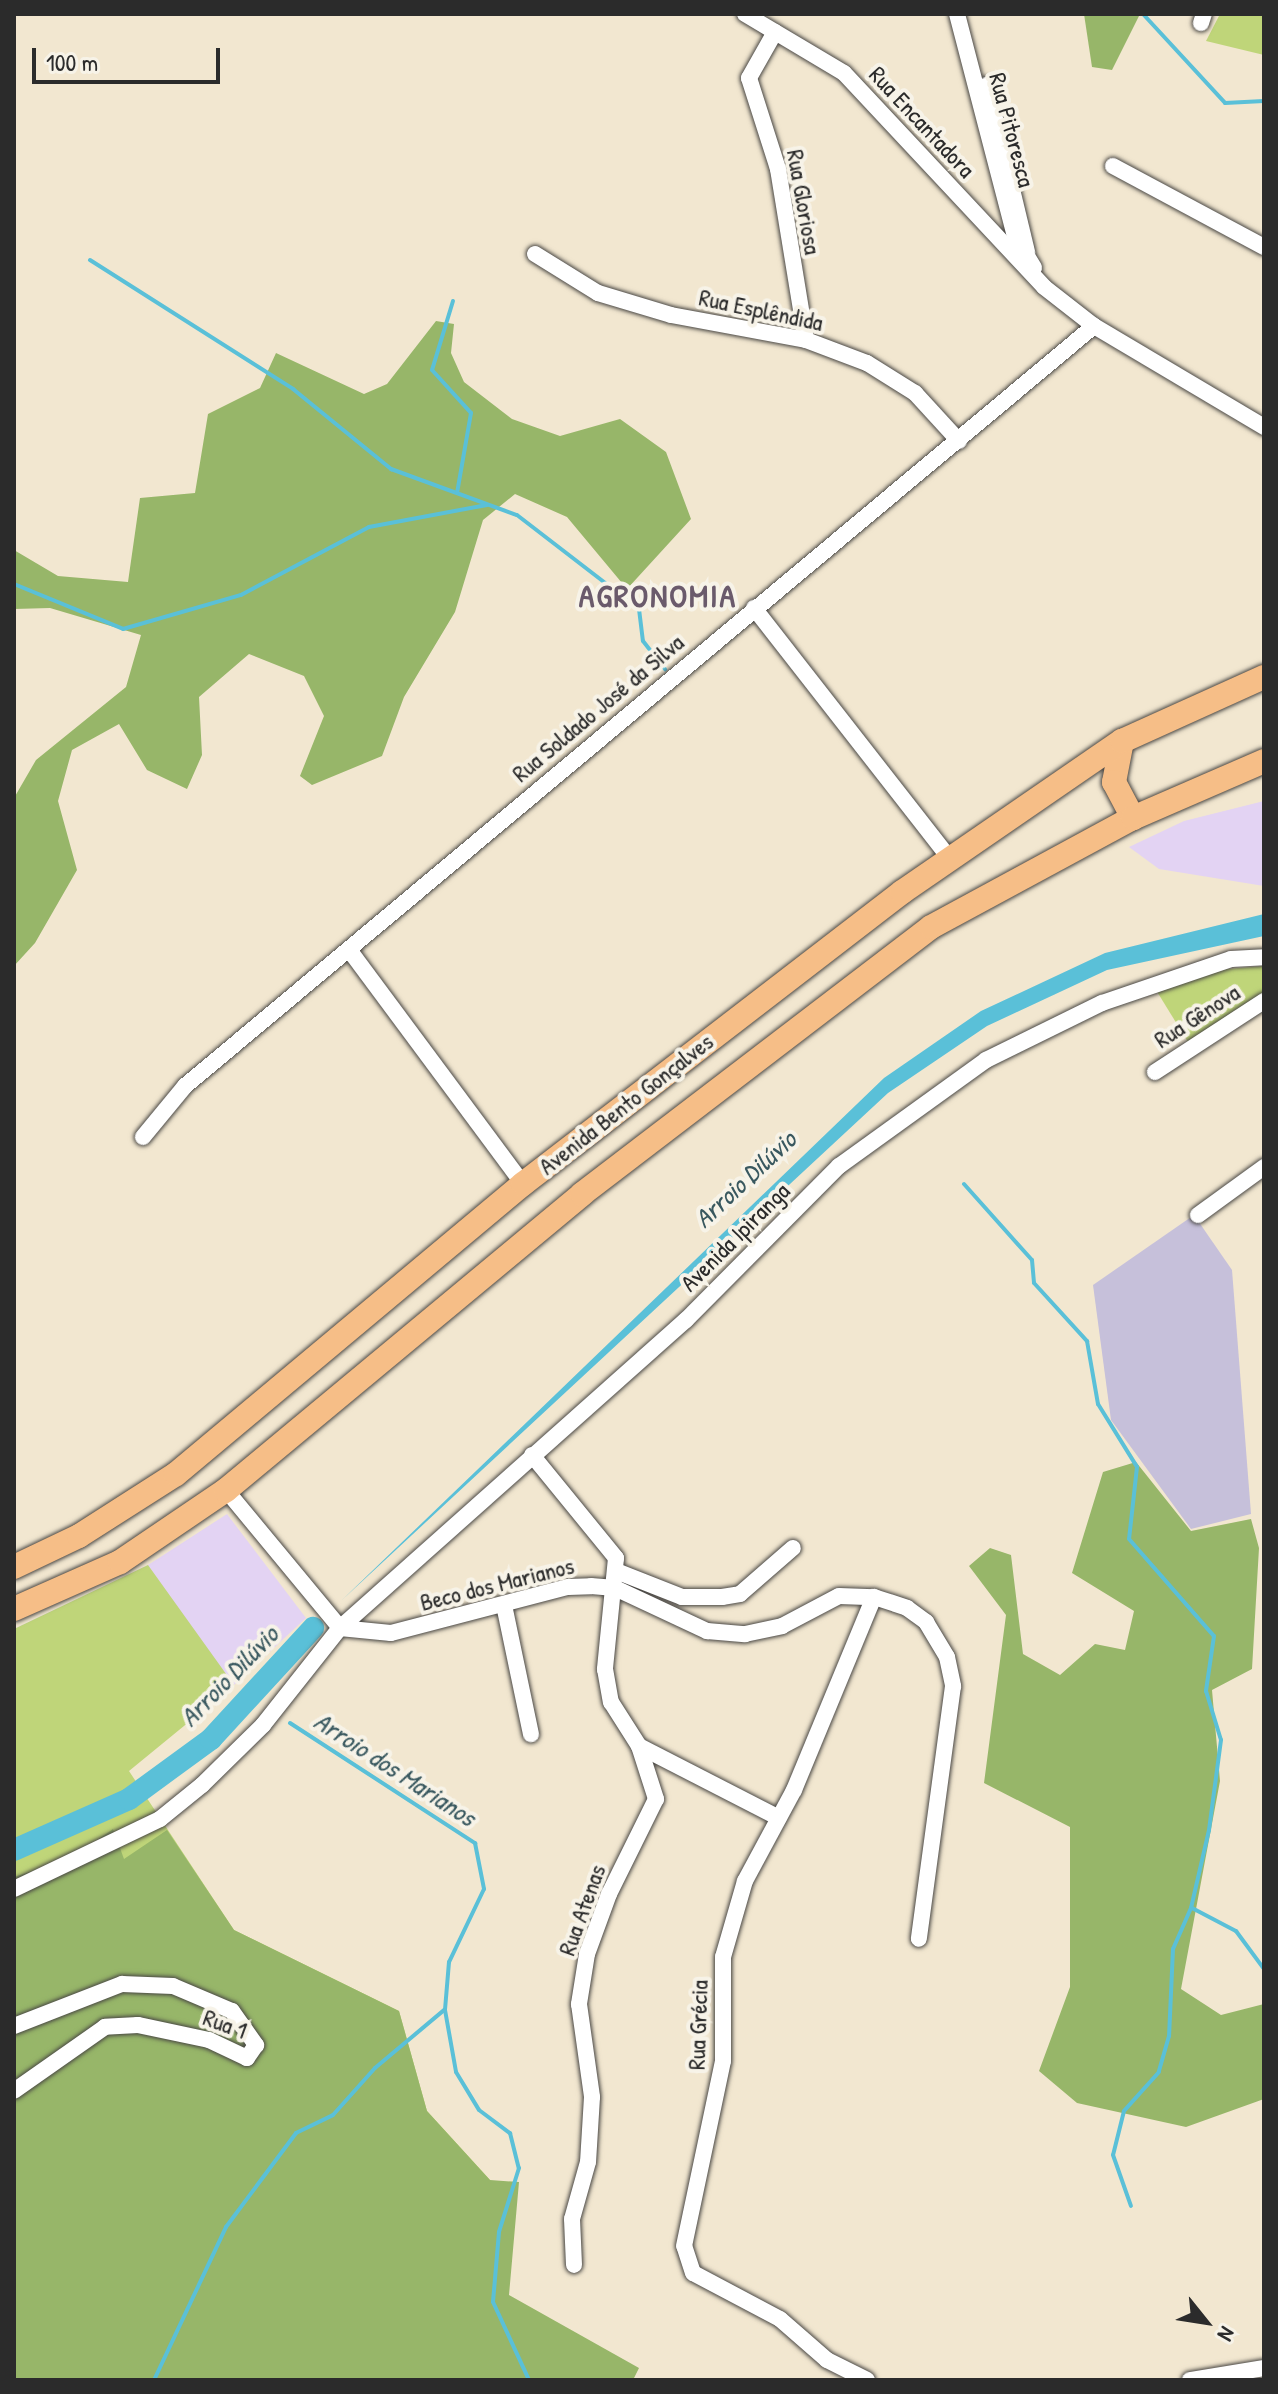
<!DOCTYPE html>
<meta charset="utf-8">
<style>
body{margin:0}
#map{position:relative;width:1278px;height:2394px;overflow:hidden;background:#f2e7d0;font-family:"Patrick Hand",sans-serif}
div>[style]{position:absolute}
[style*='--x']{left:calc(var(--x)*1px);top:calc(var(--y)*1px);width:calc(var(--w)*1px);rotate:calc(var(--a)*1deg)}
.built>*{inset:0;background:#e3d3f3}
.industrial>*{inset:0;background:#c6c0da}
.green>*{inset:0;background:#bfd579}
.forest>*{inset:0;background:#97b669}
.water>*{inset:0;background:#5ac0d8}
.stream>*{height:4px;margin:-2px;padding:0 2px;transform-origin:2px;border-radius:2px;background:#5ac0d8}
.river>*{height:22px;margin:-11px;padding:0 11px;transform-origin:11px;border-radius:11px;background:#5ac0d8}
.roads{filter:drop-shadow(0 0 2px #494744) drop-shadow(0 0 2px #494744)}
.street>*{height:16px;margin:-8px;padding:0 8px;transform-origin:8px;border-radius:8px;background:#fff}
.primary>*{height:24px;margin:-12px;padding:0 12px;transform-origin:12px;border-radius:12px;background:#f6be87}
span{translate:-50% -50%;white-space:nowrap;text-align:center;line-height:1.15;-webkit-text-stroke:8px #f7f3e8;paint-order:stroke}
.street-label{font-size:24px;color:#2b2b2b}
.water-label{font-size:26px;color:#39585f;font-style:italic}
.district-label{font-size:32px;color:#6a5a6b;font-weight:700;letter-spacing:2px}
.frame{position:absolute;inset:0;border:16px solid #2b2b2b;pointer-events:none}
.north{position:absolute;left:1166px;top:2282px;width:80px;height:80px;-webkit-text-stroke:6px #f7f3e8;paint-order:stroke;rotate:120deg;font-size:22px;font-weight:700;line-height:32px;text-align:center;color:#2b2b2b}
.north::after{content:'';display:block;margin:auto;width:28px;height:36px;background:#2b2b2b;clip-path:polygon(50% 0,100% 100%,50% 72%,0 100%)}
.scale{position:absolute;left:32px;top:48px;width:188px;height:36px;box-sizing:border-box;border:4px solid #2b2b2b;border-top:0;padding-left:10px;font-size:24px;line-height:28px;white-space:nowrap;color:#2b2b2b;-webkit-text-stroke:6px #f7f3e8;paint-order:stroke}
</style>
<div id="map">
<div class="built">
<i style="clip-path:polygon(1264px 801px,1264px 886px,1159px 869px,1129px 847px,1184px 821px)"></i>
<i style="clip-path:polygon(227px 1514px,306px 1618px,234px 1685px,14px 1629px,148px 1565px)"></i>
</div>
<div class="industrial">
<i style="clip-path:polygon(1194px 1215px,1232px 1270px,1251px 1514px,1191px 1529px,1111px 1420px,1093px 1285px)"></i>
</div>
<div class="green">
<i style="clip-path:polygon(1220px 14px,1264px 14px,1264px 55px,1206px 41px)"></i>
<i style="clip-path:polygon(1264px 966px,1264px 992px,1188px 1042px,1156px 990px,1227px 969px)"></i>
<i style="clip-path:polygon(148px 1565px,234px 1685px,129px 1771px,234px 1930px,399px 2011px,427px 2111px,490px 2180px,14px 2380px,14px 1629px)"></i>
</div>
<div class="forest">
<i style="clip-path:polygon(1084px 14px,1140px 14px,1112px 70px,1092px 67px)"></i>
<i style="clip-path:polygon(436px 321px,454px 324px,451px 353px,464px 382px,512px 419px,560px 436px,620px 419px,666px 452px,691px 519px,627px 589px,567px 517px,515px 494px,483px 520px,455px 612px,404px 697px,382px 756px,312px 785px,300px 776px,324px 716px,304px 676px,249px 654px,199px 697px,202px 755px,187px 789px,147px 770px,119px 724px,72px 750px,58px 801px,77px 870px,35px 943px,14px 966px,14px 798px,36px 760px,126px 687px,141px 635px,50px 608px,14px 609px,14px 550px,58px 576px,128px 582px,140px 498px,195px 493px,208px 414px,260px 388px,276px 353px,364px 394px,387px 384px)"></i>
<i style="clip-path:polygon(1136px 1462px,1191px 1531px,1251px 1519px,1259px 1548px,1252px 1669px,1212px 1690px,1220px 1781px,1181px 1989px,1221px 2015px,1264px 2004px,1264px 2099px,1186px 2127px,1077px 2103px,1039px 2071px,1070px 1987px,1070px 1827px,984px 1783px,1006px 1615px,969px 1566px,990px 1548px,1011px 1555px,1023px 1654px,1060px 1675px,1095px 1644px,1125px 1650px,1134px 1611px,1072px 1573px,1103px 1472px)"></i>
<i style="clip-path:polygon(113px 1829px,124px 1859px,167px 1830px,234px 1930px,399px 2011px,427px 2111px,490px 2180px,519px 2182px,509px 2295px,639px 2368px,633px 2380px,14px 2380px,14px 1877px,70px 1859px)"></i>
</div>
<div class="water">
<i style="clip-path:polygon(1264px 914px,1264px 936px,1107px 970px,987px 1026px,888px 1093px,342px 1600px,884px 1078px,981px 1011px,1105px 953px)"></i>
</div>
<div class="stream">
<i style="--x:1143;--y:14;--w:121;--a:47.3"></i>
<i style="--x:1225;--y:103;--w:39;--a:-3"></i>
<i style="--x:90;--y:260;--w:241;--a:32.4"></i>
<i style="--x:293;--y:389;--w:127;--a:39.2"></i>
<i style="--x:391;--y:469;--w:134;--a:20.1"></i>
<i style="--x:517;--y:515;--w:154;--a:37.6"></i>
<i style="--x:639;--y:609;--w:32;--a:83"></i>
<i style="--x:643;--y:641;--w:36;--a:52"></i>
<i style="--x:453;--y:301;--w:72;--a:106.9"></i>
<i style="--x:432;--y:370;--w:58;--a:47.8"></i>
<i style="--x:471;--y:413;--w:81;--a:99.9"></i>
<i style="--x:14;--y:584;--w:118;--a:22.4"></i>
<i style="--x:123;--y:629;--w:123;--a:-16.1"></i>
<i style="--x:241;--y:595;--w:145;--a:-28"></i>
<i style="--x:369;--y:527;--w:120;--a:-10.6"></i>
<i style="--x:964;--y:1184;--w:102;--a:48.2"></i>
<i style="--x:1032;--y:1260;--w:23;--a:85"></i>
<i style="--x:1034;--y:1283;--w:79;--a:47.6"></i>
<i style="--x:1087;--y:1341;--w:64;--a:80.1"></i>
<i style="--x:1098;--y:1404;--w:74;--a:58.2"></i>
<i style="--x:1137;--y:1467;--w:72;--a:96.3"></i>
<i style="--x:1129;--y:1539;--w:129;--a:48.8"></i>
<i style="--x:1214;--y:1636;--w:56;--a:98.3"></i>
<i style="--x:1206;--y:1691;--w:51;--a:73"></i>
<i style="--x:1221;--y:1740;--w:91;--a:97.6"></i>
<i style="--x:1209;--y:1830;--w:80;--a:103"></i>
<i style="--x:1191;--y:1908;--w:45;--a:113.7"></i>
<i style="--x:1173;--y:1949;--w:87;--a:92.6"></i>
<i style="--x:1169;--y:2036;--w:37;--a:106"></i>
<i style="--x:1159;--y:2072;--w:52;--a:131.9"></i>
<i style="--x:1124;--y:2111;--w:45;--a:104"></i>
<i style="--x:1113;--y:2155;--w:54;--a:70.6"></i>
<i style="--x:290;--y:1723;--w:221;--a:33"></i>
<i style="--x:475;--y:1843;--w:47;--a:78.9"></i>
<i style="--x:484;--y:1889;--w:81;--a:115.6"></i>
<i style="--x:449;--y:1962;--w:48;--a:94.8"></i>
<i style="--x:445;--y:2010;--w:63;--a:79.9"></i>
<i style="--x:456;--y:2072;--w:44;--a:58.8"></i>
<i style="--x:479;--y:2110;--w:39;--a:37"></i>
<i style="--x:510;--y:2133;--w:36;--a:76"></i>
<i style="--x:519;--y:2168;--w:67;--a:107.4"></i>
<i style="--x:499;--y:2232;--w:70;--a:94.9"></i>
<i style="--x:493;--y:2302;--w:86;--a:65.2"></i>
<i style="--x:1192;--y:1908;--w:50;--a:27.6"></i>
<i style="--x:1236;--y:1931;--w:47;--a:53.6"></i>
<i style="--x:155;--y:2378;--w:167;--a:-64.8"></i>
<i style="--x:226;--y:2227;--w:117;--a:-53.3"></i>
<i style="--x:296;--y:2133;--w:41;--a:-25.9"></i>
<i style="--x:333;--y:2115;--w:63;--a:-48.2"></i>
<i style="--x:375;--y:2068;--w:90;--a:-40"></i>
</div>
<div class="river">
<i style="--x:14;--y:1850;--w:126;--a:-23.9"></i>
<i style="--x:129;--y:1799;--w:102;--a:-36.2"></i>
<i style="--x:211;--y:1739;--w:151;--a:-47.4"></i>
</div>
<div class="roads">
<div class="street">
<i style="--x:745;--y:14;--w:115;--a:30.8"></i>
<i style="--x:844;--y:73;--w:293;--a:46.9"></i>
<i style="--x:1044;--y:287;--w:63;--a:38"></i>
<i style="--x:1094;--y:326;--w:198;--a:30.7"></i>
<i style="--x:957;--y:14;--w:229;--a:75.4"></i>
<i style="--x:1015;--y:236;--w:37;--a:59"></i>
<i style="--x:1201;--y:23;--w:9;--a:-72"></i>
<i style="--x:775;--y:32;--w:53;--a:119.5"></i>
<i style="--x:749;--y:78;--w:96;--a:72.3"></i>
<i style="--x:778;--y:169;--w:173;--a:80.7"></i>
<i style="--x:987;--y:85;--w:172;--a:76.5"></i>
<i style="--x:1113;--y:166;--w:171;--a:28.2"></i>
<i style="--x:535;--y:254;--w:74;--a:31.8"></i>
<i style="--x:598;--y:293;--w:76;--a:16.8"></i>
<i style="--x:671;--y:315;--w:137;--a:10.5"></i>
<i style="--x:806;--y:340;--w:65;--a:20.7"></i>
<i style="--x:867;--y:363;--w:57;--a:32"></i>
<i style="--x:915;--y:393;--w:65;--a:47.5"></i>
<i style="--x:754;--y:608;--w:318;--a:52"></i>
<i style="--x:350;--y:951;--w:290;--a:53.4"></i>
<i style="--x:1155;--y:1072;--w:130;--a:-33.1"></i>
<i style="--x:143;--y:1137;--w:66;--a:-50.5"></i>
<i style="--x:185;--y:1086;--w:1185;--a:-39.9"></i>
<i style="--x:1198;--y:1215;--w:82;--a:-36"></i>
<i style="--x:532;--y:1455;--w:133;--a:50.8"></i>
<i style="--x:616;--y:1558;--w:112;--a:95.7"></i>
<i style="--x:605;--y:1669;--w:34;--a:80"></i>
<i style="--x:611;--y:1702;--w:52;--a:57.5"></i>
<i style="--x:639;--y:1746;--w:56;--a:72.2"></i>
<i style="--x:656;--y:1799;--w:106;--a:116.3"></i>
<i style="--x:609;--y:1894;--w:64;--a:110.1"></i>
<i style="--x:587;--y:1954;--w:51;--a:99.1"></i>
<i style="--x:579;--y:2004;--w:94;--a:82"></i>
<i style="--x:592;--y:2097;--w:65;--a:93.5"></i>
<i style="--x:588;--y:2162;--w:59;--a:105.7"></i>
<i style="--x:572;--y:2219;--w:46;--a:87.5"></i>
<i style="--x:226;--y:1490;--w:179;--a:50.4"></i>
<i style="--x:340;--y:1628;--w:51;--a:5.6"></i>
<i style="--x:391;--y:1633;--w:183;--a:-14.6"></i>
<i style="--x:568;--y:1587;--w:23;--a:-2"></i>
<i style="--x:591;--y:1586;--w:24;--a:5"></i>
<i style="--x:615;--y:1588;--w:102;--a:25.1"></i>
<i style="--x:707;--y:1631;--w:38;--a:5"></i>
<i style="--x:745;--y:1634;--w:38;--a:-12"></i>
<i style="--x:782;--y:1626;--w:64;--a:-27.8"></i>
<i style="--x:839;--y:1596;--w:35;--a:2"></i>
<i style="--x:874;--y:1597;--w:35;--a:18"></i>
<i style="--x:907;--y:1608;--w:24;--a:36"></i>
<i style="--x:926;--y:1622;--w:41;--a:59"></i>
<i style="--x:947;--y:1657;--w:30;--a:78"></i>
<i style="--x:953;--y:1686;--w:255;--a:97.7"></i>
<i style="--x:616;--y:1571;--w:71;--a:21.5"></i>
<i style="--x:682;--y:1597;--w:40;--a:0"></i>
<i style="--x:722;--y:1597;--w:18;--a:-9"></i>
<i style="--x:740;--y:1594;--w:70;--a:-41"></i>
<i style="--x:504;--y:1605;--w:132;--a:78.2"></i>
<i style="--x:639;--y:1746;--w:157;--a:27.2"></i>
<i style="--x:14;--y:1889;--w:162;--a:-25.6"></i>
<i style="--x:160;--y:1819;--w:54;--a:-39"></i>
<i style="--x:202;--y:1785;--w:86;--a:-44.5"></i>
<i style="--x:263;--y:1725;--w:124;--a:-51.6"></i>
<i style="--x:340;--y:1628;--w:463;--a:-41.7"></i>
<i style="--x:686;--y:1320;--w:217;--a:-45.2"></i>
<i style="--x:839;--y:1166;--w:181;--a:-35.8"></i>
<i style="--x:986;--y:1060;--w:129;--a:-26.2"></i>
<i style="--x:1102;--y:1003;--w:136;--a:-18.8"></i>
<i style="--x:1231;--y:959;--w:33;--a:-3"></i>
<i style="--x:14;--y:2026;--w:116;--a:-21.3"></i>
<i style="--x:122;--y:1984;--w:51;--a:2.2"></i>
<i style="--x:173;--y:1986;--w:64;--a:23"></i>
<i style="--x:232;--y:2011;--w:42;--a:54.8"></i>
<i style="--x:256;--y:2045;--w:16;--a:125"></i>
<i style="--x:247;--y:2058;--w:42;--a:-154.7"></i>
<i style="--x:209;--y:2040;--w:73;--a:-168.1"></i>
<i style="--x:138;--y:2025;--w:33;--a:177"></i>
<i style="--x:105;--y:2027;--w:111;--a:144.9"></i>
<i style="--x:867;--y:2380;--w:45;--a:-153.4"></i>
<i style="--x:827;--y:2360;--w:62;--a:-138.9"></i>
<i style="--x:780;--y:2319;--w:98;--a:-152.1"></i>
<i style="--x:693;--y:2273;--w:28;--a:-108"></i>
<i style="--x:684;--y:2246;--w:189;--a:-78.1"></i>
<i style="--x:723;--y:2061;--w:104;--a:-90"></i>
<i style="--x:723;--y:1957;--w:79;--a:-73.9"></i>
<i style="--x:745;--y:1881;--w:103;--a:-61.7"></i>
<i style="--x:794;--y:1790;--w:209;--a:-67.5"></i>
<i style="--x:1190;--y:2380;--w:75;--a:-9.2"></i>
</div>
<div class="primary">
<i style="--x:1122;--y:741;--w:42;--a:101"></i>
<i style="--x:1114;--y:782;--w:41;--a:62.2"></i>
<i style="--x:14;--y:1567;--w:72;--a:-25.5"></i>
<i style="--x:79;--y:1536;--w:115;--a:-32.6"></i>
<i style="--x:176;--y:1474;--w:452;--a:-39.9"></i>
<i style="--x:523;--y:1184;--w:478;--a:-37.6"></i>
<i style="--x:902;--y:892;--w:267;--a:-34.5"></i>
<i style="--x:1122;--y:741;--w:156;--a:-24.3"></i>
<i style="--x:14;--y:1609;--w:116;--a:-23.9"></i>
<i style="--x:120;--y:1562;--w:128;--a:-34.2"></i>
<i style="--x:226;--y:1490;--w:463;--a:-39.7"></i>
<i style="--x:582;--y:1194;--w:439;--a:-37.4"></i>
<i style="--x:931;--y:927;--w:230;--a:-28.4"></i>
<i style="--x:1133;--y:818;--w:143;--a:-23.5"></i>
</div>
</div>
<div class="street-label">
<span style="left:922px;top:122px;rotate:47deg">Rua Encantadora</span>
<span style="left:1012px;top:130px;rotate:75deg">Rua Pitoresca</span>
<span style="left:804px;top:202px;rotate:80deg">Rua Gloriosa</span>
<span style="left:761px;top:310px;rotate:12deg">Rua Esplêndida</span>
<span style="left:598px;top:708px;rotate:-40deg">Rua Soldado José da Silva</span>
<span style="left:1197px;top:1016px;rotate:-33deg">Rua Gênova</span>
<span style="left:626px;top:1104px;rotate:-38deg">Avenida Bento Gonçalves</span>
<span style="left:735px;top:1237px;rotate:-45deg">Avenida Ipiranga</span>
<span style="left:497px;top:1584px;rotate:-14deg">Beco dos Marianos</span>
<span style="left:582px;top:1910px;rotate:-70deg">Rua Atenas</span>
<span style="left:225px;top:2024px;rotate:20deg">Rua 1</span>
<span style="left:698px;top:2025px;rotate:-88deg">Rua Grécia</span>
</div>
<div class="water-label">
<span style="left:745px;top:1179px;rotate:-43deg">Arroio Dilúvio</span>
<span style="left:229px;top:1676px;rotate:-46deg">Arroio Dilúvio</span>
<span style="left:395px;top:1769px;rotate:33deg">Arroio dos Marianos</span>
</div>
<div class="district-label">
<span style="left:658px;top:596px">AGRONOMIA</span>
</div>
<div class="frame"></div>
<div class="north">N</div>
<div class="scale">100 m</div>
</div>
